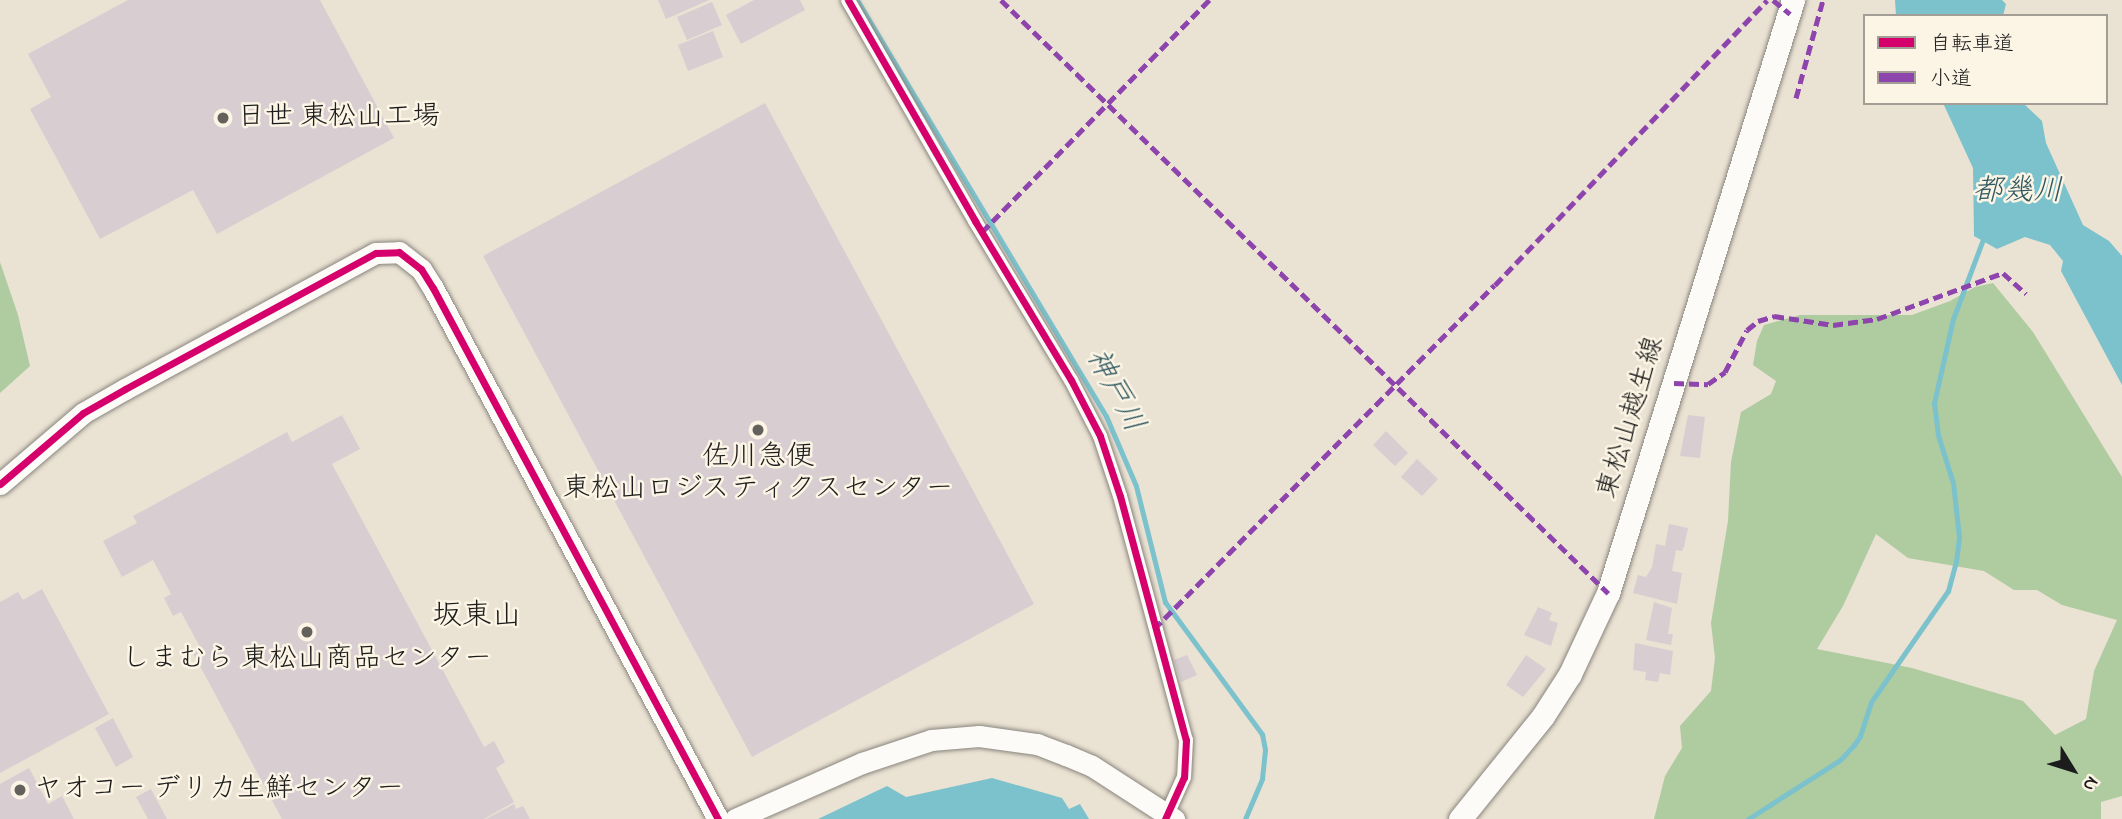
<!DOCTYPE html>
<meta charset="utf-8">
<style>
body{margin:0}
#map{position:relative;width:2122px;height:819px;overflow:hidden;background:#eae2d3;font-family:"Indie Flower","Klee One",sans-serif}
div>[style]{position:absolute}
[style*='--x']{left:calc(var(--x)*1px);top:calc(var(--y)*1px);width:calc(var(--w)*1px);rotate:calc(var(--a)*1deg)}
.forest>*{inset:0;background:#afcba0}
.water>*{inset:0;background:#7cc2cd}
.stream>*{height:5px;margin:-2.5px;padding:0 2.5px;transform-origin:2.5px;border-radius:2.5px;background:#7cc2cd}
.building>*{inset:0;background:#d8ced2}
.roads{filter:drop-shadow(0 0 2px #89857e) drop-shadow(0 0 2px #89857e)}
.street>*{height:14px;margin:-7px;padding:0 7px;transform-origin:7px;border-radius:7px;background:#fcfbf8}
.secondary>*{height:21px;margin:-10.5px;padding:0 10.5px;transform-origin:10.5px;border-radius:10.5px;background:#fcfbf8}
.primary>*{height:23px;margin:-11.5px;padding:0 11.5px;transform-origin:11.5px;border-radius:11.5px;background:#fcfbf8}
.quiet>*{height:5px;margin-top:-2.5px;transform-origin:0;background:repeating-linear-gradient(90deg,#8e44ad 0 10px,transparent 0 15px)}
.cycleway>*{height:7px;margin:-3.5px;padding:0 3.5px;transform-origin:3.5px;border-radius:3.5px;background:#d6006c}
.dots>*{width:19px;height:19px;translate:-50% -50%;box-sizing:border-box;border:4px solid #fcf5e5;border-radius:50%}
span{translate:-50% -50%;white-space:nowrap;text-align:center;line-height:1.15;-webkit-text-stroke:5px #fcf5e5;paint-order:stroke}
.poi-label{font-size:28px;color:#1c1c1c}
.left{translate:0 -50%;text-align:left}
.street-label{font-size:28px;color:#1c1c1c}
.water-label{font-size:30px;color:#305962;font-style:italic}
.neighbourhood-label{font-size:30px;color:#1c1c1c}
.legend{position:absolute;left:1863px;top:14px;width:245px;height:91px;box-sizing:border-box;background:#fcf5e5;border:2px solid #a29e95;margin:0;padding:9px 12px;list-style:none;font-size:21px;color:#1c1c1c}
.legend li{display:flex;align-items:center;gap:14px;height:35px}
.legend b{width:35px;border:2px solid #a29e95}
.north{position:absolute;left:2038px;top:735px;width:70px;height:70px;-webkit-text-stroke:5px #fcf5e5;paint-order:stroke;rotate:128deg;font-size:19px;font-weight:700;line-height:28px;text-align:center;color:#1c1c1c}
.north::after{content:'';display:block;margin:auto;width:24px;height:32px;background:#1c1c1c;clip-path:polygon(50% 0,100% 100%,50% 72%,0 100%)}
</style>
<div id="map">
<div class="forest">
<i style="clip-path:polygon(0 262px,18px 315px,30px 366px,0 393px)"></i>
<i style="clip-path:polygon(evenodd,1993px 283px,2033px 332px,2122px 477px,2122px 796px,2101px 802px,2101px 819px,1654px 819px,1665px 776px,1682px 748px,1680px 726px,1711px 691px,1715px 658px,1711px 623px,1728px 521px,1731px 462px,1741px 412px,1771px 394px,1776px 381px,1753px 365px,1757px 341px,1764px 325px,1800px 315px,1912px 315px,1950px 301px,1975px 287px,1993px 283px,1876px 534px,1908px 558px,1984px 571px,2014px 590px,2037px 590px,2062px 605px,2117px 620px,2094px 671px,2086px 719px,2055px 735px,2023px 701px,1912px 668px,1817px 649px,1843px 606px,1876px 534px)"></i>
</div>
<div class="water">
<i style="clip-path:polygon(1895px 0,2002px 0,2006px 4px,2003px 16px,1896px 16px)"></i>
<i style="clip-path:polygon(1943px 103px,2023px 103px,2042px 121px,2046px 143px,2083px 225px,2109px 241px,2122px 256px,2122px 385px,2061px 271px,2063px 261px,2050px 245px,2025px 237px,1997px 249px,1974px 236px,1973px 168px)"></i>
<i style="clip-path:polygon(992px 778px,1062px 798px,1069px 809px,1080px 804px,1089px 819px,818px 819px,887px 786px,906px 797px)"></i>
</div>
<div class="stream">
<i style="--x:857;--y:0;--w:485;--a:59.1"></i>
<i style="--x:1106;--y:416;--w:76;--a:66.8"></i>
<i style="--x:1136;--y:486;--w:120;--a:76"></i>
<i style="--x:1165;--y:602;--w:164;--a:53.7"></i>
<i style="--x:1262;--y:734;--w:16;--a:79"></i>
<i style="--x:1265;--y:750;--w:29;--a:96"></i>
<i style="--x:1262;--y:779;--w:43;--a:113"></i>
<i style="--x:1748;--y:819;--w:109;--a:-32.7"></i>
<i style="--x:1840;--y:760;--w:21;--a:-47"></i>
<i style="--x:1854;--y:745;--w:11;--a:-56"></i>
<i style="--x:1860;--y:736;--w:36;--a:-72"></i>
<i style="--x:1871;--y:702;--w:135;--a:-55.3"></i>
<i style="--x:1948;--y:591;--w:30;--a:-75"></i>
<i style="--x:1956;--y:562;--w:25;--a:-83"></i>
<i style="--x:1959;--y:537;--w:54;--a:-96.3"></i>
<i style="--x:1953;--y:483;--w:50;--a:-107.4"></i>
<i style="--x:1938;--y:435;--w:32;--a:-97"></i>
<i style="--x:1934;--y:403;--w:86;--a:-77.3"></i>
<i style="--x:1953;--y:319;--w:91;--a:-69.4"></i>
</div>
<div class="building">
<i style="clip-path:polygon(128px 0,320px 0,394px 138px,217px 234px,193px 190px,100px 239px,30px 109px,51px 97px,28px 54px)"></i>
<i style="clip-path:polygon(658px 0,709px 0,666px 19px)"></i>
<i style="clip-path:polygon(754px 0,800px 0,805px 10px,741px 44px,726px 15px)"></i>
<i style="clip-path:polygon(712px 2px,722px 25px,687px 40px,677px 17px)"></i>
<i style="clip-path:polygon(713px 31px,723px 57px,688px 71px,678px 45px)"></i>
<i style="clip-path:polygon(765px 103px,1034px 604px,752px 757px,483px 256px)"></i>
<i style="clip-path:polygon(342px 415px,360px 449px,332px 464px,484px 747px,494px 741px,505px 762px,496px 768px,514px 802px,484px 819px,282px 819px,192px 651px,200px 647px,181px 612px,173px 616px,164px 598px,171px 594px,153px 560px,122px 577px,103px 541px,137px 523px,133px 516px,287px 432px,292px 442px)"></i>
<i style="clip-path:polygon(1688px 415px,1705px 417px,1700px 458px,1680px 456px)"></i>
<i style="clip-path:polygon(1386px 431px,1408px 453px,1395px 466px,1373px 445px)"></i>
<i style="clip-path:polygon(1417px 459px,1438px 479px,1422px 496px,1401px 477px)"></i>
<i style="clip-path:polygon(1669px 524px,1688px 528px,1684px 547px,1682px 551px,1676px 550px,1672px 571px,1682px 573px,1677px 604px,1633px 593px,1638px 575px,1646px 577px,1652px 567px,1656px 544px,1665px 546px)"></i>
<i style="clip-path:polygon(42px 589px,109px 714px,0 773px,0 602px,18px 592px,23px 600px)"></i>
<i style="clip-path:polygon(1654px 602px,1672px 608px,1668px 634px,1673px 634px,1671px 645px,1646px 640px)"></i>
<i style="clip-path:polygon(1538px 607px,1552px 613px,1549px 620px,1558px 623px,1551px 646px,1524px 635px)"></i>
<i style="clip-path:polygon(1635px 643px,1673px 651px,1670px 675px,1660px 673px,1658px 682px,1645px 680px,1646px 672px,1633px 670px)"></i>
<i style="clip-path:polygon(1187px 655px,1197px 675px,1181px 682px,1174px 660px)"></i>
<i style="clip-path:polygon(1526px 655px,1546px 669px,1523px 697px,1506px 685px)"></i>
<i style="clip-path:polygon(113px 718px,133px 757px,116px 767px,95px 728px)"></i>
<i style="clip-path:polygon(29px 768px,48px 804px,62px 796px,74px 819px,0 819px,0 784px)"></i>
<i style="clip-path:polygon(151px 789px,167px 819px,148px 819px,136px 797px)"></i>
<i style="clip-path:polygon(514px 804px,516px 809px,523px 806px,530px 819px,486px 819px)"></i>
</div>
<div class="roads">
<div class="street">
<i style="--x:848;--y:0;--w:255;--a:60.1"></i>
<i style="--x:975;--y:221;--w:186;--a:58.9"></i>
<i style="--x:1071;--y:380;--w:63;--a:62.6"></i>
<i style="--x:1100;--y:436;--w:63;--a:71.6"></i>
<i style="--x:1120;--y:496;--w:253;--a:74.9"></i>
<i style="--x:1186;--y:740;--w:37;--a:93"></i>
<i style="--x:1184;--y:777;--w:46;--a:114.3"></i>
</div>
<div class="secondary">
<i style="--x:0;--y:484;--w:109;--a:-40.5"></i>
<i style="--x:83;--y:413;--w:48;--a:-29.7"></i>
<i style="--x:125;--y:389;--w:285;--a:-28.5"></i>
<i style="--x:376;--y:253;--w:23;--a:-2"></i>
<i style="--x:399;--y:252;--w:28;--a:38"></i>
<i style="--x:421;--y:269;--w:22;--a:58"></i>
<i style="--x:433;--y:288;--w:603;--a:61.78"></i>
<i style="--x:735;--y:819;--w:139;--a:-23.8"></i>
<i style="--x:862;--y:763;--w:73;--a:-18.4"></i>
<i style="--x:931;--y:740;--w:48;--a:-4.8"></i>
<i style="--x:979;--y:736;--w:59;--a:7.9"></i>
<i style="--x:1037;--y:744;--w:31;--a:21"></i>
<i style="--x:1066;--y:755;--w:28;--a:23"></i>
<i style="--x:1092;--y:766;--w:98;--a:32.9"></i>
</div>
<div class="primary">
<i style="--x:1460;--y:819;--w:132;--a:-51.1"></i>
<i style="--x:1543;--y:716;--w:50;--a:-57.3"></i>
<i style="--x:1570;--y:674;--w:89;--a:-64.9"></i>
<i style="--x:1608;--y:593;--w:621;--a:-72.67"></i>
</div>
</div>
<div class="quiet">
<i style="--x:1001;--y:0;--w:849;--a:44.33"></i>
<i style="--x:1773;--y:0;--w:22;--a:39"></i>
<i style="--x:1796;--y:98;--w:102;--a:-74.6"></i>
<i style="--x:982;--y:232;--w:325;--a:-45.6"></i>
<i style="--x:1674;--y:383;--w:34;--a:2"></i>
<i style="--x:1708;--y:384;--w:21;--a:-35"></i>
<i style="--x:1725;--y:372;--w:47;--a:-62.4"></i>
<i style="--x:1747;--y:330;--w:14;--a:-39"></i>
<i style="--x:1758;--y:321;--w:17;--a:-17"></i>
<i style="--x:1774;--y:316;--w:60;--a:8.7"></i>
<i style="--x:1833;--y:325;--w:44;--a:-7.8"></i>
<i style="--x:1877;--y:319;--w:134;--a:-20.1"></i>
<i style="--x:2003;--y:273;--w:31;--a:42"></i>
<i style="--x:1154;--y:629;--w:484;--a:-45.3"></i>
<i style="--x:1495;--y:285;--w:394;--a:-46.3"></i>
</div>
<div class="cycleway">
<i style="--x:848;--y:0;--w:255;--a:60.1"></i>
<i style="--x:975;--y:221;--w:186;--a:58.9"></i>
<i style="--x:1071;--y:380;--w:63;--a:62.6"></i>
<i style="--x:1100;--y:436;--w:63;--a:71.6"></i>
<i style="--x:1120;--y:496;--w:253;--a:74.9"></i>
<i style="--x:1186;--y:740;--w:37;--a:93"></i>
<i style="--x:1184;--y:777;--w:46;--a:114.3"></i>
<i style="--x:0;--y:484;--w:109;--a:-40.5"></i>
<i style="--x:83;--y:413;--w:48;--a:-29.7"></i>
<i style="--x:125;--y:389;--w:285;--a:-28.5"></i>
<i style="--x:376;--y:253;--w:23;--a:-2"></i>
<i style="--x:399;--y:252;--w:28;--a:38"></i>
<i style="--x:421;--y:269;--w:22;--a:58"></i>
<i style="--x:433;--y:288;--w:603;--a:61.78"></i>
</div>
<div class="dots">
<i style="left:223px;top:118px;background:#64615c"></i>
<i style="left:758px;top:430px;background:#64615c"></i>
<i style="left:307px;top:632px;background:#64615c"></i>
<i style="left:20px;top:790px;background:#64615c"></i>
</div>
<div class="poi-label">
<span class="left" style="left:237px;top:118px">日世 東松山工場</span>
<span style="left:758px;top:474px">佐川急便<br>東松山ロジスティクスセンター</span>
<span style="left:307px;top:660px">しまむら 東松山商品センター</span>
<span class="left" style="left:34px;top:790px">ヤオコー デリカ生鮮センター</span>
</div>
<div class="street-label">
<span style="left:1632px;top:418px;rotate:-73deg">東松山越生線</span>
</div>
<div class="water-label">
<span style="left:2018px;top:192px">都幾川</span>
<span style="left:1114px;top:391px;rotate:62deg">神戸川</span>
</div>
<div class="neighbourhood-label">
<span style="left:477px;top:617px">坂東山</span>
</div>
<ul class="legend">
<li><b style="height:9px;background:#d6006c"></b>自転車道</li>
<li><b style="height:9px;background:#8e44ad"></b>小道</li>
</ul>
<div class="north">N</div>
</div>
